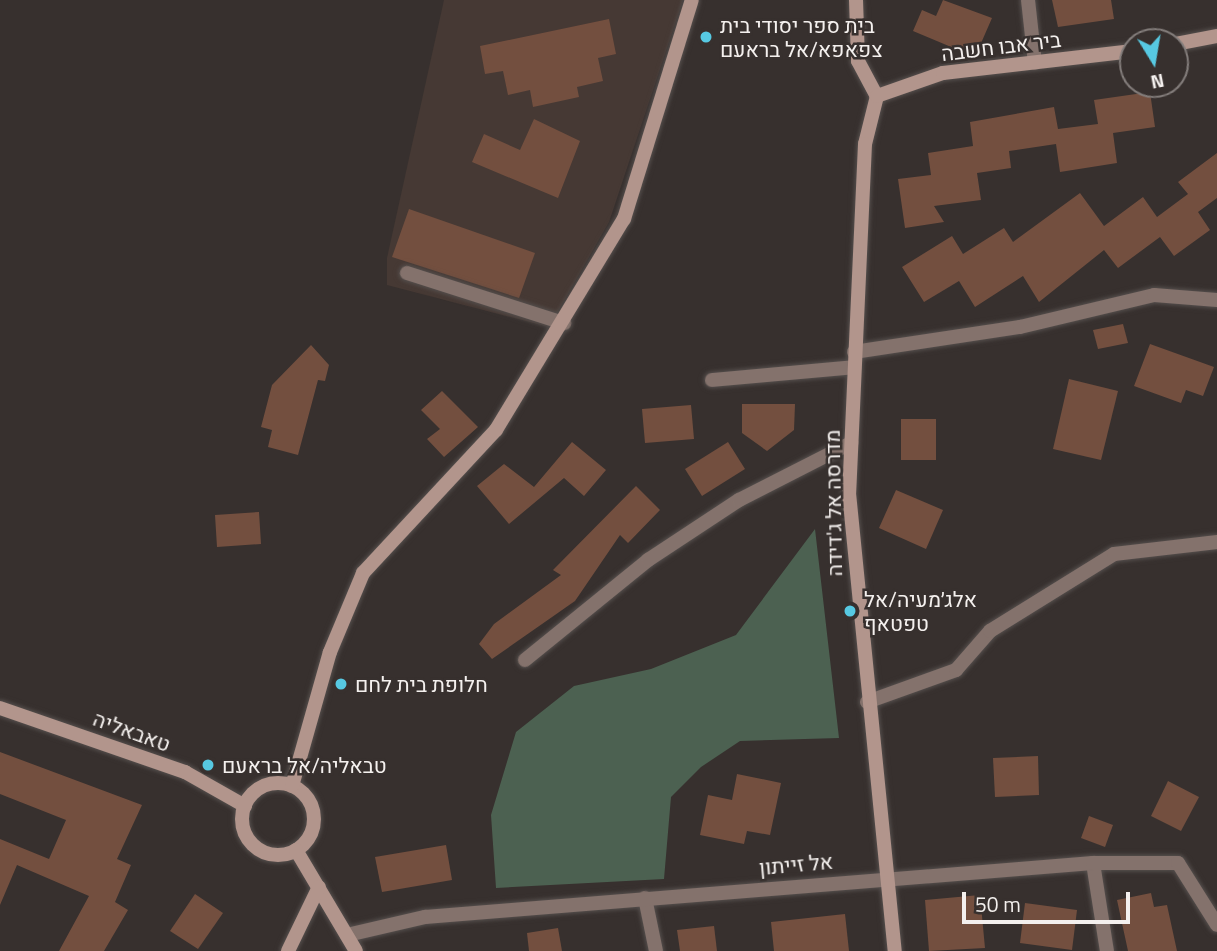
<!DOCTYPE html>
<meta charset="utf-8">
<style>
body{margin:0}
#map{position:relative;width:1217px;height:951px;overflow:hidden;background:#37302e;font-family:"Titillium Web",Heebo,sans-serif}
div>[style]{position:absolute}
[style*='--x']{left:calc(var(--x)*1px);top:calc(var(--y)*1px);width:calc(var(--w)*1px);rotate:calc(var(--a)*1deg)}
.built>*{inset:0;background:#463934}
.green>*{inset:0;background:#4c6151}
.building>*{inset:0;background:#734f3f}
.roads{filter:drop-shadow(0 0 2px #554f4d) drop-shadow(0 0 2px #554f4d)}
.street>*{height:14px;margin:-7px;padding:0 7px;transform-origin:7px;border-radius:7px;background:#84726c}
.secondary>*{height:14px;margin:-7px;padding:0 7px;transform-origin:7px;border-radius:7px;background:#b2958c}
.secondary>.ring{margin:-7px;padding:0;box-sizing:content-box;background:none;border:14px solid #b2958c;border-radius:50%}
.dots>*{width:19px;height:19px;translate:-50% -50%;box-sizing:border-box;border:4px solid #37302e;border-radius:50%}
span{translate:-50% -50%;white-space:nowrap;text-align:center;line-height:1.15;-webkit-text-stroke:5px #37302e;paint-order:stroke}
.poi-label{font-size:21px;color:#f4f0ee}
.left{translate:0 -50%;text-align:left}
.street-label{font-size:21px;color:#f4f0ee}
.north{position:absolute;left:1119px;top:28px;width:70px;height:70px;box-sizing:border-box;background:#37302e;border:2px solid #837d7b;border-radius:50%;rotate:169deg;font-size:19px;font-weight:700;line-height:28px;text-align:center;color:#f4f0ee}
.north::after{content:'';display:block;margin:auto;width:24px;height:32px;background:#57c9e2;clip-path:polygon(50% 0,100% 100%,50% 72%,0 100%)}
.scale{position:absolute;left:962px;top:892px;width:168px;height:32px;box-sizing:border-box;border:4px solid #f4f0ee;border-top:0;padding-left:9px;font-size:21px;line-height:24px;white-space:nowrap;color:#f4f0ee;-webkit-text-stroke:5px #37302e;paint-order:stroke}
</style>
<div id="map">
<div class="built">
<i style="clip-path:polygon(444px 0,683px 0,609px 222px,549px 327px,387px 285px,387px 258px)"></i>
</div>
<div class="green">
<i style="clip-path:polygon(815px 529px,839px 738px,740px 741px,701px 767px,671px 797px,664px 879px,496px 888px,491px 815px,516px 732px,574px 686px,651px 669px,736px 635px)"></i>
</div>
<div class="building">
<i style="clip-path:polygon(943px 0,992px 18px,975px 57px,913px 31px,922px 10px,936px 16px)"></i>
<i style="clip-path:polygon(1052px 0,1111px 0,1114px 19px,1058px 27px)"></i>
<i style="clip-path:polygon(609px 19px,616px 54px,598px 58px,603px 81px,577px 87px,579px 97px,533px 107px,530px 90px,508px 95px,503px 71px,485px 74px,480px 46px)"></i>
<i style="clip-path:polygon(1150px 92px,1155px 127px,1113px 133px,1117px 163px,1060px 172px,1056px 144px,1009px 151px,1011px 168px,977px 173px,981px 200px,934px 206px,944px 222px,905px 228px,898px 179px,931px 175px,928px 153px,973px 146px,970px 122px,1054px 107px,1058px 129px,1098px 124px,1094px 100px)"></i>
<i style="clip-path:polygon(534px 119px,580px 141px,558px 198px,472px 162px,484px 134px,520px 150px)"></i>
<i style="clip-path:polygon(1217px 153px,1217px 198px,1198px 212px,1210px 230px,1174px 256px,1160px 237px,1118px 268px,1104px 250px,1039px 302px,1023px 276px,975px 307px,959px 281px,924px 302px,902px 267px,952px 236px,963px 254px,1004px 228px,1013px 242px,1080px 193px,1104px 226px,1143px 197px,1157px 217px,1188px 194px,1178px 182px)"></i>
<i style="clip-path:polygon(409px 209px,535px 253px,519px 298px,392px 257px)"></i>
<i style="clip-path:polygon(1123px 324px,1128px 343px,1098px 349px,1093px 330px)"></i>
<i style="clip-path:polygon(1150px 344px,1214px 367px,1203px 396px,1186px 390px,1181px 403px,1134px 386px)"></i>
<i style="clip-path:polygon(311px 345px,329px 365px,325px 381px,318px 380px,298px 455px,268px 447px,272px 430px,261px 427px,272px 385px)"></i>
<i style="clip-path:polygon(1069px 379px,1118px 391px,1101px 460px,1053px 449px)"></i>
<i style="clip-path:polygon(442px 391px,478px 427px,444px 457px,427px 439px,440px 429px,421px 410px)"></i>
<i style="clip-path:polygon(742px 404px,795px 404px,794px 430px,767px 451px,742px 433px)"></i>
<i style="clip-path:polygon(691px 405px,694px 439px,645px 443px,642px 409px)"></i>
<i style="clip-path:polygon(901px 419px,936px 419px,936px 460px,901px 460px)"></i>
<i style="clip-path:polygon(572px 442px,606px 470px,584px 496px,564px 478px,509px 524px,477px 486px,504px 464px,534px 487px)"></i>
<i style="clip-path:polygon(728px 442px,745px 469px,702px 496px,685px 469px)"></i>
<i style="clip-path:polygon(636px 486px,660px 510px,628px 543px,620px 535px,575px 601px,492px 659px,479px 644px,494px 624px,561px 575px,553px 570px)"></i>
<i style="clip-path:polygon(896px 490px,943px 510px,926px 549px,879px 528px)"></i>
<i style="clip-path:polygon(259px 512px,261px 544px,217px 547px,215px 515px)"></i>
<i style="clip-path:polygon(0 752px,142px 805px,117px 859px,131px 865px,115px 902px,128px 910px,104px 951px,59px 951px,89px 896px,17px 865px,0 905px,0 839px,49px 859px,66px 820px,0 794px)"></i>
<i style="clip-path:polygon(1038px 756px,1039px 795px,995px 797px,993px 758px)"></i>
<i style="clip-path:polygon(737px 774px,781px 783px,770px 835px,747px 831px,744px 844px,700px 835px,708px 795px,732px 800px)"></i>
<i style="clip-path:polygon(1168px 781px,1199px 797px,1181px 831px,1151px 816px)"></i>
<i style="clip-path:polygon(1089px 816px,1113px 825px,1105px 847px,1081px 838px)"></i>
<i style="clip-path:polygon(446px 845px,452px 880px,382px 892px,375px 857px)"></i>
<i style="clip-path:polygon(1151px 893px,1154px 907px,1167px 905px,1177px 951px,1128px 951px,1117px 900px)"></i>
<i style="clip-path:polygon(195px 894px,223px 913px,198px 949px,170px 931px)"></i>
<i style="clip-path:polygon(980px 895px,985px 948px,929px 951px,925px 900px)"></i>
<i style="clip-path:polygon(1025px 903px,1077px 910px,1072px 950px,1020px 943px)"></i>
<i style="clip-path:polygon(845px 914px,849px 951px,774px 951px,771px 922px)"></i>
<i style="clip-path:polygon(714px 926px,717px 951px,680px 951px,677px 930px)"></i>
<i style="clip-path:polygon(558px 928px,562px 951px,529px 951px,527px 933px)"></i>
</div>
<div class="roads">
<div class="street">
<i style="--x:1028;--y:0;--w:63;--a:83.7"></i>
<i style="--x:407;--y:273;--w:165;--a:17.7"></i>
<i style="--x:854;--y:352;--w:168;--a:-8.6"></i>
<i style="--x:1020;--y:327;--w:138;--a:-13.4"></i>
<i style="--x:1154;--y:295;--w:63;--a:4.5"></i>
<i style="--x:712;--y:380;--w:143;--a:-5.2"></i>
<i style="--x:525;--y:660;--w:159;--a:-39.1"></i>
<i style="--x:648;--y:560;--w:109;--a:-33.4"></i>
<i style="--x:739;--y:500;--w:126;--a:-27"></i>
<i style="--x:867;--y:702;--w:95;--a:-19.8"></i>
<i style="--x:956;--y:670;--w:52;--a:-48.9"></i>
<i style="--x:990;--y:631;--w:146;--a:-31.8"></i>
<i style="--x:1114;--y:554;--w:104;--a:-6.6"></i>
<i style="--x:1093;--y:863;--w:89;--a:81"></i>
<i style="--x:645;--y:898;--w:54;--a:78.3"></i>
<i style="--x:347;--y:935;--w:80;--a:-13"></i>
<i style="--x:425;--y:917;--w:670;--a:-4.62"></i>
<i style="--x:1093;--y:863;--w:85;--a:0"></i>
<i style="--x:1178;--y:863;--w:73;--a:57.8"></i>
</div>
<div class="secondary">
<i style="--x:856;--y:0;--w:61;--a:88.1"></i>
<i style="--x:858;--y:61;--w:40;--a:62"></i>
<i style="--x:1175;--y:44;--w:43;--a:-10.8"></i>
<i style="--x:877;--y:96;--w:49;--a:104"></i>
<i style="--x:865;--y:144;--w:349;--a:92.6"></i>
<i style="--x:849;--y:493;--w:460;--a:84.3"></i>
<i style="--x:877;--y:96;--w:70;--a:-19.2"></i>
<i style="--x:943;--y:73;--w:191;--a:-6.6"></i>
<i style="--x:0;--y:708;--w:196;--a:19.1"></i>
<i style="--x:185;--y:772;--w:69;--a:29.5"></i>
<i class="ring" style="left:242px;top:783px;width:58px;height:58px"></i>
<i style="--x:292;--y:786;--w:139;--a:-74.2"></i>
<i style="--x:330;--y:652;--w:86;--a:-67.3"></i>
<i style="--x:363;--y:573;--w:195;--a:-47.1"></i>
<i style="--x:496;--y:430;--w:247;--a:-58.8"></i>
<i style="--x:624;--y:219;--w:229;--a:-72.8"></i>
<i style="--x:296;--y:850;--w:117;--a:59.3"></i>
<i style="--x:288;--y:951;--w:71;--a:-64.2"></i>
</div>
</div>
<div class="dots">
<i style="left:706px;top:37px;background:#57c9e2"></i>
<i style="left:850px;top:611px;background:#57c9e2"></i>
<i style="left:341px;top:684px;background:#57c9e2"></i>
<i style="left:208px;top:765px;background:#57c9e2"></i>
</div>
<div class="poi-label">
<span class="left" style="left:720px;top:37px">בית ספר יסודי בית<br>צפאפא/אל בראעם</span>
<span class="left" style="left:864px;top:611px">אלג׳מעיה/אל<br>טפטאף</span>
<span class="left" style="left:355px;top:684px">חלופת בית לחם</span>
<span class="left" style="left:222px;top:765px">טבאליה/אל בראעם</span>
</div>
<div class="street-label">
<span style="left:1001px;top:46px;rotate:-7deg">ביר אבו חשבה</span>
<span style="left:833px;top:503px;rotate:-91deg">מדרסה אל ג'דידה</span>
<span style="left:132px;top:731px;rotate:20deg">טאבאליה</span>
<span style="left:796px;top:864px;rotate:-5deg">אל זייתון</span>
</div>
<div class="north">N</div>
<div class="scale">50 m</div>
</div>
